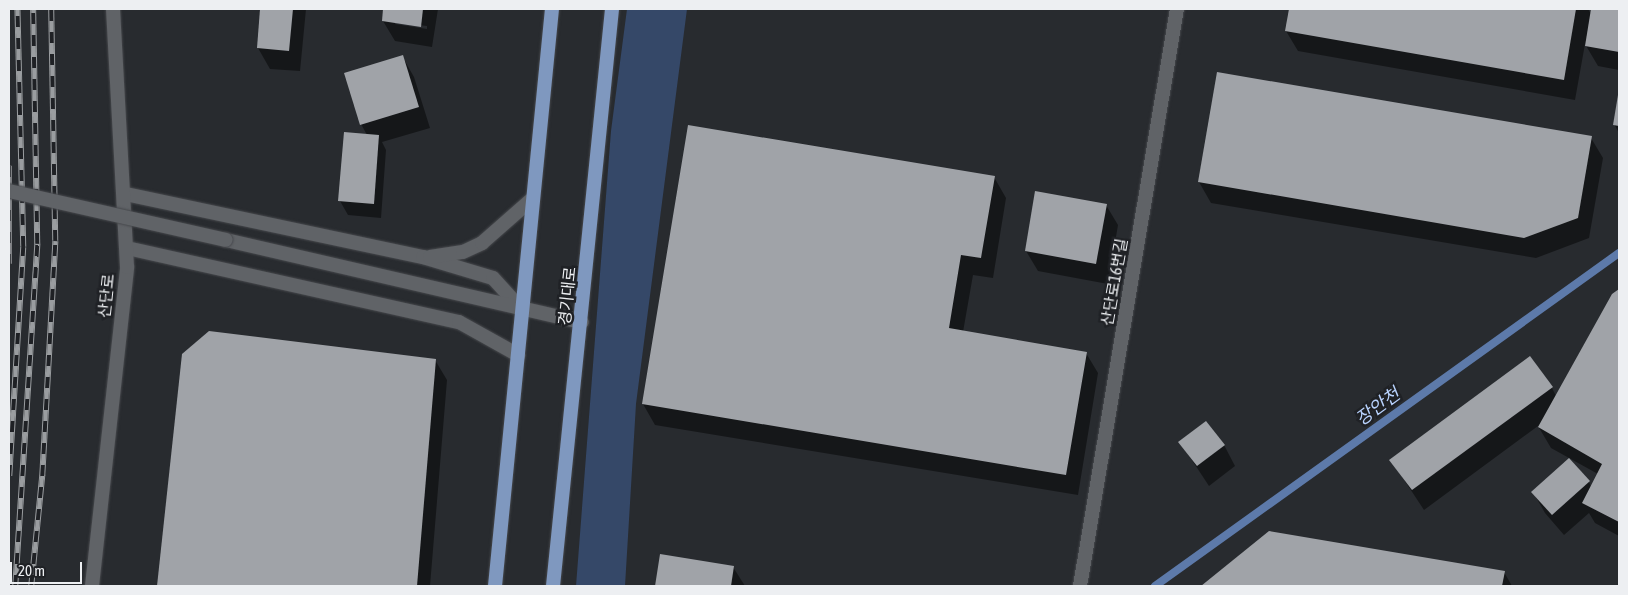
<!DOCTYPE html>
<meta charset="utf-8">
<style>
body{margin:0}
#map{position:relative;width:1628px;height:595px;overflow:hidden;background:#282b2f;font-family:"Asap Condensed","Noto Sans KR",sans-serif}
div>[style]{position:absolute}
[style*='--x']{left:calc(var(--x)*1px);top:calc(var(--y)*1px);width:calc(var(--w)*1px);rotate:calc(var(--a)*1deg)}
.green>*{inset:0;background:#354868}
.shadow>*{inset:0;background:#0007}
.stream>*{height:8px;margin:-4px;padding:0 4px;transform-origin:4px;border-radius:4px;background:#5d7aaa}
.building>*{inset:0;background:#a0a3a8}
.roads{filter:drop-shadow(0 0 1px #46484c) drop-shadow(0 0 1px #46484c)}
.minor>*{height:14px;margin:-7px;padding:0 7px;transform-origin:7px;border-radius:7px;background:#606367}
.tertiary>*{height:14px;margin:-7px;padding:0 7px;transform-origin:7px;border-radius:7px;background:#606367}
.primary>*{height:14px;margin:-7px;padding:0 7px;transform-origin:7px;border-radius:7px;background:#7f98bf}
.rail>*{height:5.5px;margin-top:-2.75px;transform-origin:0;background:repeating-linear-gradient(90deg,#1f2125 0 11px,#9a9da0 0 22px);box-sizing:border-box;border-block:1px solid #9a9da0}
.bridges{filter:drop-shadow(0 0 1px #46484c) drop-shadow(0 0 1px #46484c)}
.tertiary-bridge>*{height:14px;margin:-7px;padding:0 7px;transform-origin:7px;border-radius:7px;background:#606367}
span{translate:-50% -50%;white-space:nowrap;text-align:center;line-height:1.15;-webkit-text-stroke:5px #1f2125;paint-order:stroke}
.street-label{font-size:16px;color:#edeff2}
.water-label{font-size:18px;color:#b8d2fd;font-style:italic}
.frame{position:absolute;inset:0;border:10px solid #edeff2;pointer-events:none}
.scale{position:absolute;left:10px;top:562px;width:72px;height:22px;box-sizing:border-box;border:2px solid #edeff2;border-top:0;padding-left:6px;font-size:15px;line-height:18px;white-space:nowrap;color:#edeff2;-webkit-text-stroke:4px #1f2125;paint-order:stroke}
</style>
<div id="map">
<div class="green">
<i style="clip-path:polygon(627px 9px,687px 9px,636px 404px,625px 586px,576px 586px,611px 131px)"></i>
</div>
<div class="shadow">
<i style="clip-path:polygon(262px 9px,306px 9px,300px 71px,270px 69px,258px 48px)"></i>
<i style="clip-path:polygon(evenodd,384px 9px,438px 9px,432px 47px,395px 41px,383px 21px,384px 9px,395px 22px,427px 26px,427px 29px,395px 24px,395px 22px)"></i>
<i style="clip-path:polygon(1290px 9px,1588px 9px,1591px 14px,1592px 9px,1619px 9px,1619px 70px,1598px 66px,1585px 44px,1575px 100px,1298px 51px,1286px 31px)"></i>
<i style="clip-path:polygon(402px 56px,414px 77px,430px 128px,382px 142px,386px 150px,381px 218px,348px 215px,340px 201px,367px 135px,361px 124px)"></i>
<i style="clip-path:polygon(1619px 96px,1619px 133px,1614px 124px)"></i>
<i style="clip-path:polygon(1591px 138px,1603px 158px,1589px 238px,1536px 258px,1211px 203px,1199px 182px)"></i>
<i style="clip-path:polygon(994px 177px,1006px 198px,993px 278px,973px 275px,963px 332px,1086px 353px,1098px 373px,1078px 495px,655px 425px,643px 404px)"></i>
<i style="clip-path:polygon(1106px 205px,1118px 225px,1108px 284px,1038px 271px,1026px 251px)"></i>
<i style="clip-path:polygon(1619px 291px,1619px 536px,1595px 523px,1589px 513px,1564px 535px,1545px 513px,1533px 492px,1589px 482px,1591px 487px,1598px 474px,1551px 448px,1538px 426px,1424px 510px,1391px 460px,1552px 388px,1556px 396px,1612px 295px)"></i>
<i style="clip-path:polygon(184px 355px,435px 360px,447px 380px,430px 586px,158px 586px)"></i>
<i style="clip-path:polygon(1180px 442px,1224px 445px,1235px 466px,1209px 486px)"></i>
<i style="clip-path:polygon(1270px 532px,1504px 572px,1512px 586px,1203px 586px)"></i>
<i style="clip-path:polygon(661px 556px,733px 567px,745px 586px,657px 586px)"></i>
</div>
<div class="stream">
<i style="--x:1155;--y:586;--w:571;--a:-35.67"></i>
</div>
<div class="building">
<i style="clip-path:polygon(260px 9px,293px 9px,289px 51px,257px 48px)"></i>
<i style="clip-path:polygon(383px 9px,423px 9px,421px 27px,382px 21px)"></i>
<i style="clip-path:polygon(1289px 9px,1576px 9px,1564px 80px,1285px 31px)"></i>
<i style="clip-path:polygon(1591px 9px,1619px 9px,1619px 52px,1585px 46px)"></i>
<i style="clip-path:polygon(403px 55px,419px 107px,360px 125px,344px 73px)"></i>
<i style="clip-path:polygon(1217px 72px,1592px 136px,1578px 218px,1524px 238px,1198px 182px)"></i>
<i style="clip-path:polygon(1618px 95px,1619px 95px,1619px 126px,1613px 125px)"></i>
<i style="clip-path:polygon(688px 125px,995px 176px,981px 258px,961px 255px,949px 328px,1087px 352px,1066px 475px,642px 404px)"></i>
<i style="clip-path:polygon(344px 132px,379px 135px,374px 204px,338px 201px)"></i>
<i style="clip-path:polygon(1035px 191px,1107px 204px,1096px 264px,1025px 251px)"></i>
<i style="clip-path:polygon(1619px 289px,1619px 522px,1582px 503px,1602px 464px,1538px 427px,1612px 294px)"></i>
<i style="clip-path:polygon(209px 331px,436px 359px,417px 586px,157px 586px,182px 354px)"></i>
<i style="clip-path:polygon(1530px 356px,1553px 387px,1412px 490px,1389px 460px)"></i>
<i style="clip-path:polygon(1206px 421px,1225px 445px,1197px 466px,1178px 442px)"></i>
<i style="clip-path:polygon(1569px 458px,1590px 481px,1552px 515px,1531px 492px)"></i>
<i style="clip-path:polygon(1269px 531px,1505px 571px,1502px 586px,1201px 586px)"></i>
<i style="clip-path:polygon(660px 554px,734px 566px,731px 586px,655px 586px)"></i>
</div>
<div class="roads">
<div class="minor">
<i style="--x:1080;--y:586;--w:585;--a:-80.46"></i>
</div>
<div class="tertiary">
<i style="--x:126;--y:194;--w:304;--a:12"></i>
<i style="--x:423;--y:257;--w:73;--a:16.7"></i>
<i style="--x:493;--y:278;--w:45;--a:47.7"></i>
<i style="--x:226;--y:240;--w:365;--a:13"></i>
<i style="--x:127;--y:248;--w:340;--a:12.6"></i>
<i style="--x:459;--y:322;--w:68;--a:29.2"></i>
<i style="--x:430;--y:257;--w:33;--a:-9"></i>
<i style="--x:463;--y:252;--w:21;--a:-25"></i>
<i style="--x:482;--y:243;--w:67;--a:-41.3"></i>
<i style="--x:92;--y:586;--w:321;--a:-83.7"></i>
<i style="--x:127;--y:267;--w:258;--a:-93.1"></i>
</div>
<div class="primary">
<i style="--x:495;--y:586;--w:580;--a:-84.36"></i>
<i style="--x:553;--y:586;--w:580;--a:-84.16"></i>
</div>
</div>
<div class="rail">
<i style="--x:9;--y:166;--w:98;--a:90"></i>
<i style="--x:9;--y:476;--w:229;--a:-86.5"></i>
<i style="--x:23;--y:247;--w:238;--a:-91.4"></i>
<i style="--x:15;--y:586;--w:343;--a:-86.3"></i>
<i style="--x:37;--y:244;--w:235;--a:-91"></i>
<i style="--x:31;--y:586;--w:111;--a:-84.3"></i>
<i style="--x:42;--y:476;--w:235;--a:-86.8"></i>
<i style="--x:55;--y:241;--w:232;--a:-91"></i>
</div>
<div class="bridges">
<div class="tertiary-bridge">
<i style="--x:9;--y:191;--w:222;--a:12.7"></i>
</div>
</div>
<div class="street-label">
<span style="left:1114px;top:282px;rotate:-80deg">산단로16번길</span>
<span style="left:106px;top:296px;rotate:-84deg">산단로</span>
<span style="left:567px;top:296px;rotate:-84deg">경기대로</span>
</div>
<div class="water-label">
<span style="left:1378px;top:407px;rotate:-36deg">장안천</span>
</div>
<div class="frame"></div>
<div class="scale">20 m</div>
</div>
